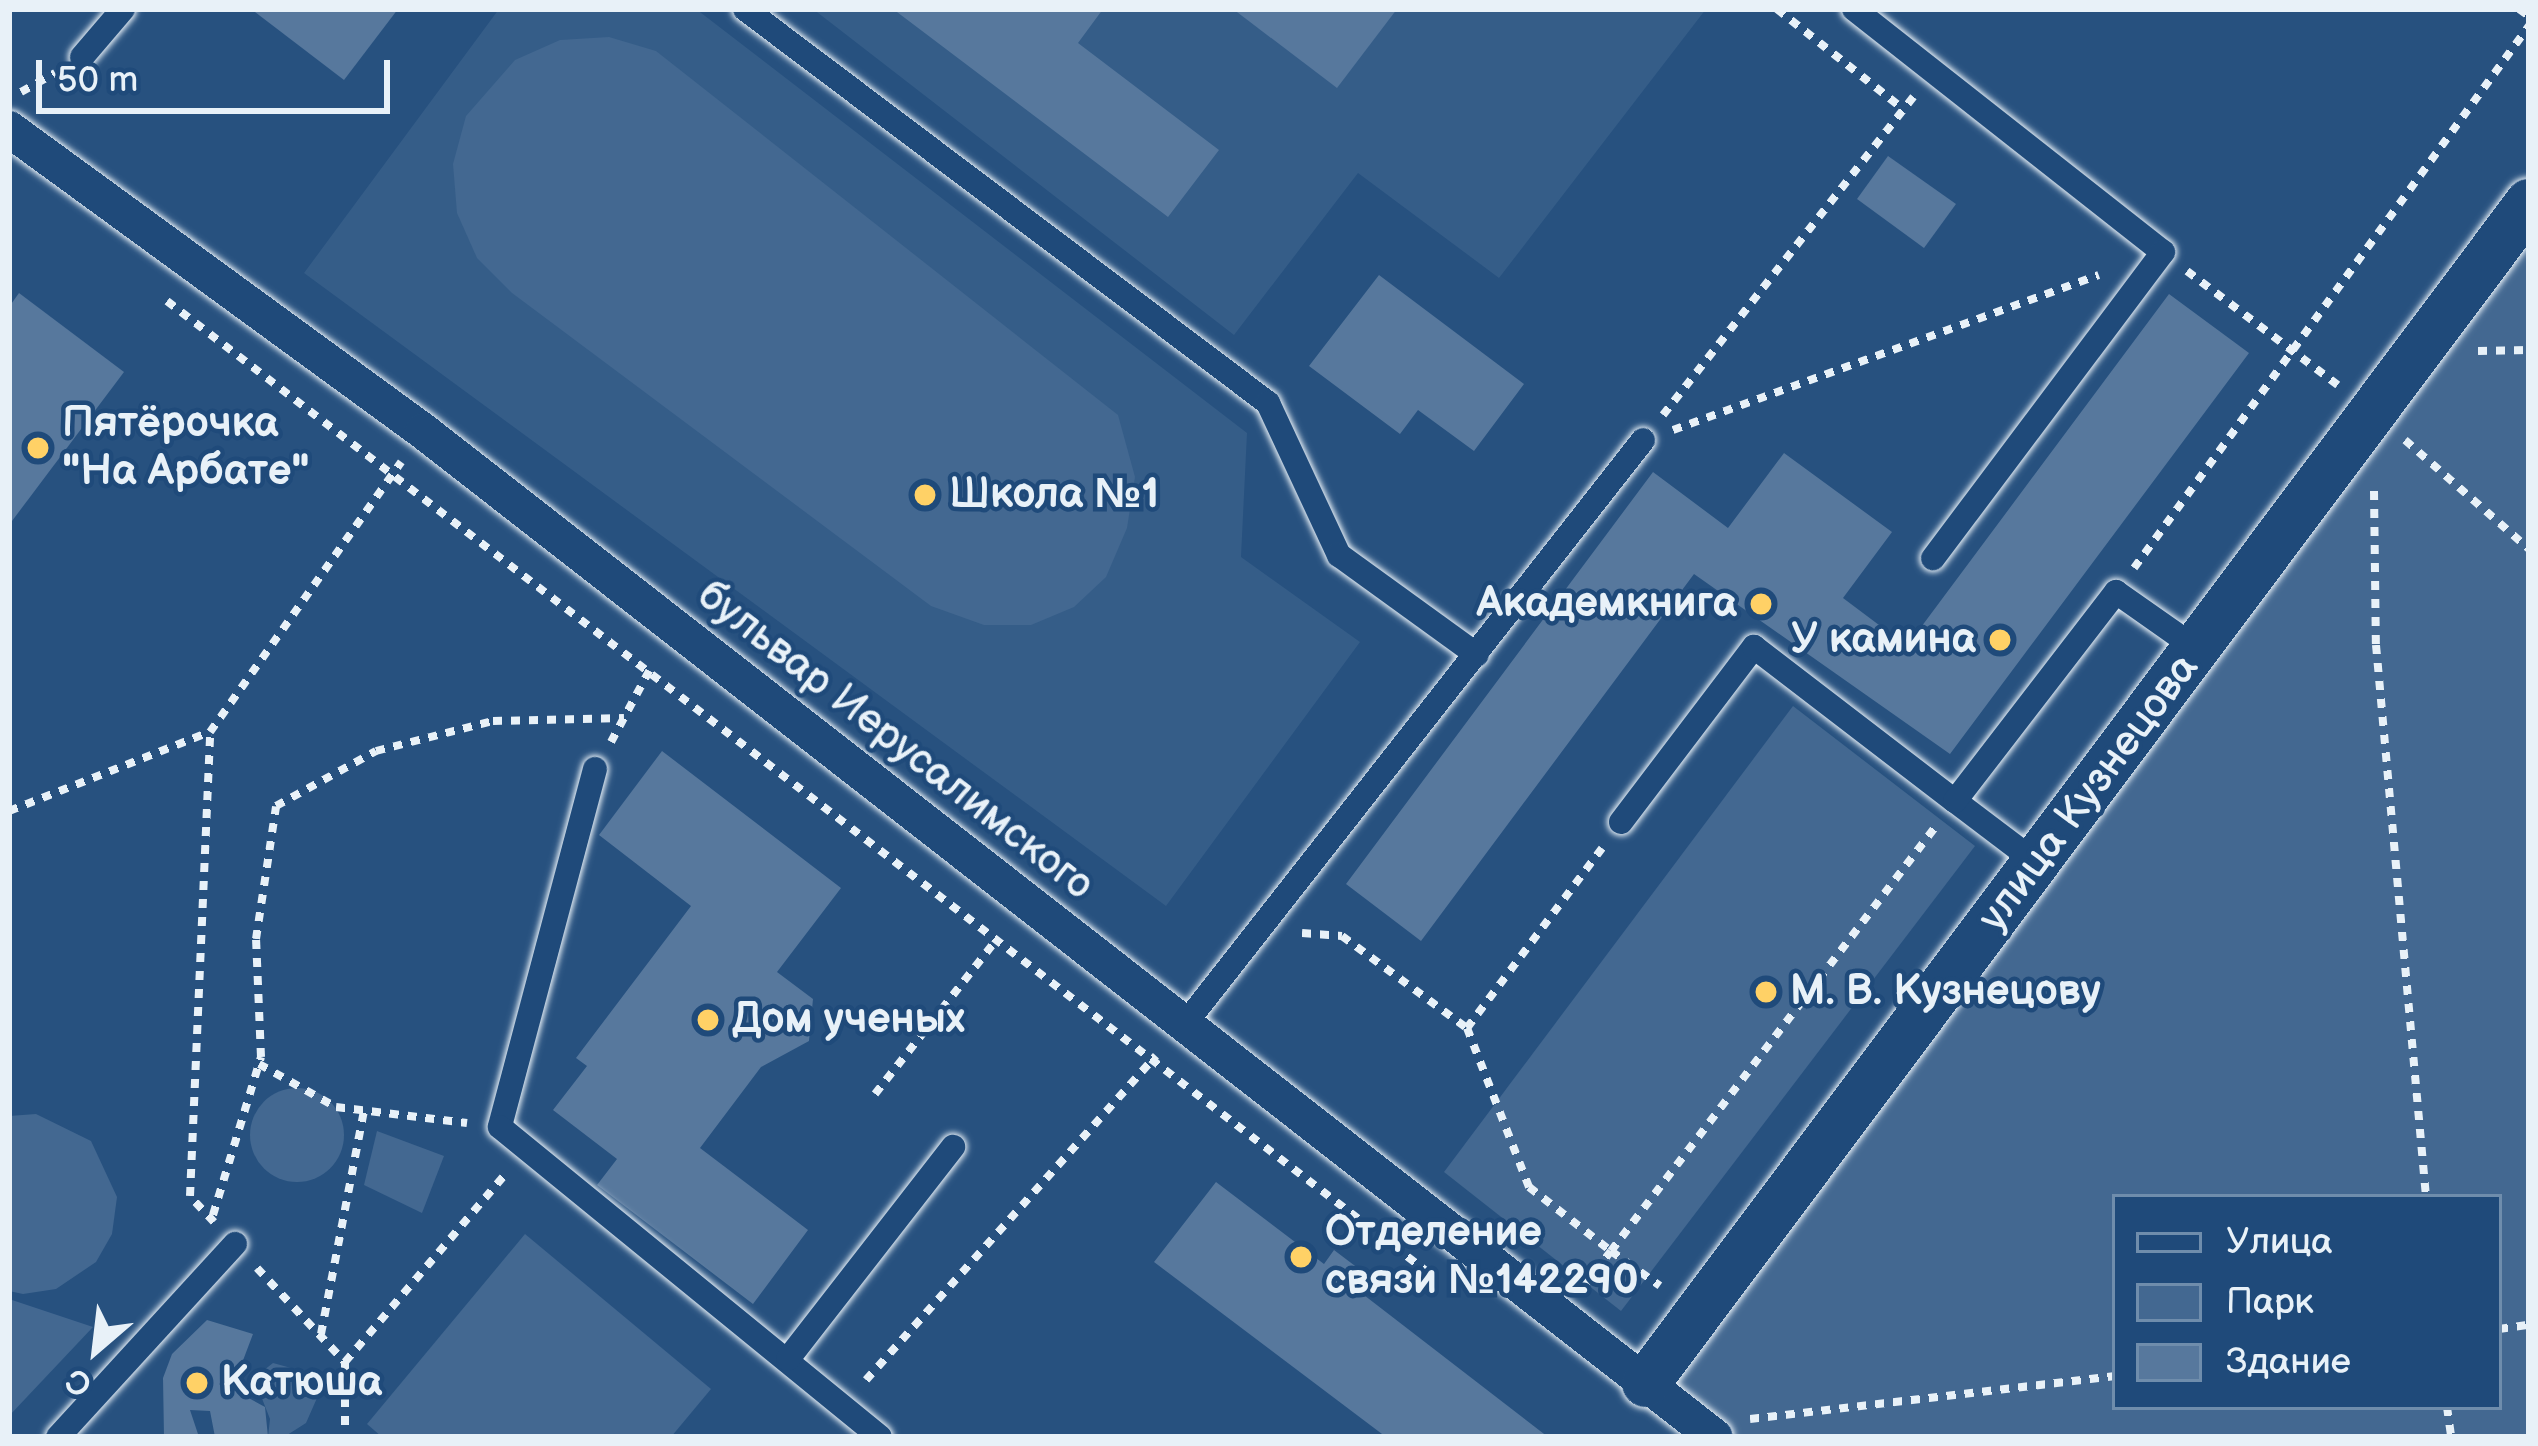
<!DOCTYPE html>
<meta charset="utf-8">
<style>
body{margin:0}
#map{position:relative;width:2538px;height:1446px;overflow:hidden;background:#27517f;font-family:"Balsamiq Sans",sans-serif}
div>[style]{position:absolute}
[style*='--x']{left:calc(var(--x)*1px);top:calc(var(--y)*1px);width:calc(var(--w)*1px);rotate:calc(var(--a)*1deg)}
.built>*{inset:0;background:#355d88}
.green>*{inset:0;background:#436891}
.round{border-radius:50%}
.building>*{inset:0;background:#57789d}
.path>*{height:8px;margin-top:-4px;transform-origin:0;background:repeating-linear-gradient(90deg,#e8f1f8 0 9px,transparent 0 18px)}
.roads{filter:drop-shadow(0 0 3px #e8f1f8) drop-shadow(0 0 3px #e8f1f8)}
.service>*{height:24px;margin:-12px;padding:0 12px;transform-origin:12px;border-radius:12px;background:#1f4a7a}
.pedestrian>*{height:36px;margin:-18px;padding:0 18px;transform-origin:18px;border-radius:18px;background:#1f4a7a}
.minor>*{height:48px;margin:-24px;padding:0 24px;transform-origin:24px;border-radius:24px;background:#1f4a7a}
.dots>*{width:33px;height:33px;translate:-50% -50%;box-sizing:border-box;border:6px solid #1f4a7a;border-radius:50%}
span{translate:-50% -50%;white-space:nowrap;text-align:center;line-height:1.15;-webkit-text-stroke:9px #1f4a7a;paint-order:stroke}
.poi-label{font-size:42px;color:#e8f1f8;font-weight:700}
.left{translate:0 -50%;text-align:left}
.right{translate:-100% -50%;text-align:right}
.street-label{font-size:42px;color:#e8f1f8}
.frame{position:absolute;inset:0;border:12px solid #e8f1f8;pointer-events:none}
.legend{position:absolute;left:2112px;top:1194px;width:390px;height:216px;box-sizing:border-box;background:#1f4a7a;border:3px solid #6f8dac;margin:0;padding:15px 21px;list-style:none;font-size:36px;color:#e8f1f8}
.legend li{display:flex;align-items:center;gap:24px;height:60px}
.legend b{width:60px;border:3px solid #6f8dac}
.north{position:absolute;left:36px;top:1290px;width:120px;height:120px;-webkit-text-stroke:9px #1f4a7a;paint-order:stroke;rotate:208deg;font-size:33px;font-weight:700;line-height:48px;text-align:center;color:#e8f1f8}
.north::after{content:'';display:block;margin:auto;width:42px;height:54px;background:#e8f1f8;clip-path:polygon(50% 0,100% 100%,50% 72%,0 100%)}
.scale{position:absolute;left:36px;top:60px;width:354px;height:54px;box-sizing:border-box;border:6px solid #e8f1f8;border-top:0;padding-left:15px;font-size:36px;line-height:42px;white-space:nowrap;color:#e8f1f8;-webkit-text-stroke:9px #1f4a7a;paint-order:stroke}
</style>
<div id="map">
<div class="built">
<i style="clip-path:polygon(499px 9px,696px 9px,1247px 433px,1241px 557px,1360px 642px,1166px 906px,304px 273px)"></i>
<i style="clip-path:polygon(813px 9px,1706px 9px,1499px 278px,1358px 173px,1234px 335px)"></i>
</div>
<div class="green">
<i style="clip-path:polygon(609px 37px,656px 51px,1118px 415px,1135px 477px,1127px 528px,1106px 577px,1074px 607px,1031px 625px,984px 625px,931px 606px,512px 293px,477px 258px,457px 213px,453px 164px,466px 116px,515px 60px,560px 40px)"></i>
<i style="clip-path:polygon(evenodd,2529px 225px,2529px 1437px,1740px 1437px,1662px 1395px,2529px 225px,2115px 1197px,2499px 1197px,2499px 1407px,2115px 1407px,2115px 1197px)"></i>
<i style="clip-path:polygon(1793px 706px,1975px 846px,1621px 1311px,1444px 1172px)"></i>
<i class="round" style="left:250px;top:1088px;width:94px;height:94px"></i>
<i style="clip-path:polygon(36px 1114px,91px 1141px,117px 1197px,112px 1234px,96px 1262px,56px 1289px,23px 1294px,9px 1291px,9px 1116px)"></i>
<i style="clip-path:polygon(377px 1131px,444px 1156px,422px 1213px,364px 1185px)"></i>
<i style="clip-path:polygon(525px 1234px,711px 1389px,671px 1437px,382px 1437px,367px 1424px)"></i>
<i style="clip-path:polygon(9px 1299px,93px 1327px,9px 1416px)"></i>
<i style="clip-path:polygon(273px 1363px,302px 1371px,317px 1398px,306px 1423px,284px 1437px,268px 1437px,270px 1419px,254px 1378px)"></i>
</div>
<div class="building">
<i style="clip-path:polygon(251px 9px,398px 9px,344px 80px)"></i>
<i style="clip-path:polygon(893px 9px,1103px 9px,1078px 43px,1219px 150px,1168px 217px)"></i>
<i style="clip-path:polygon(1233px 9px,1397px 9px,1337px 88px)"></i>
<i style="clip-path:polygon(1888px 156px,1956px 204px,1924px 248px,1857px 199px)"></i>
<i style="clip-path:polygon(1379px 275px,1524px 384px,1474px 451px,1418px 410px,1400px 434px,1309px 366px)"></i>
<i style="clip-path:polygon(19px 293px,124px 372px,9px 525px,9px 307px)"></i>
<i style="clip-path:polygon(2169px 294px,2249px 353px,1950px 754px,1694px 574px,1421px 941px,1346px 884px,1653px 472px,1728px 528px,1784px 453px,1892px 532px,1843px 598px,1907px 646px)"></i>
<i style="clip-path:polygon(662px 751px,841px 888px,777px 972px,813px 999px,809px 1041px,761px 1067px,700px 1148px,808px 1230px,753px 1304px,597px 1185px,617px 1159px,553px 1110px,587px 1066px,576px 1058px,691px 906px,599px 835px)"></i>
<i style="clip-path:polygon(1216px 1182px,1324px 1264px,1334px 1250px,1371px 1278px,1360px 1292px,1548px 1437px,1386px 1437px,1154px 1262px)"></i>
<i style="clip-path:polygon(207px 1320px,253px 1334px,239px 1371px,231px 1370px,232px 1389px,265px 1407px,268px 1437px,215px 1437px,210px 1411px,190px 1410px,199px 1437px,164px 1437px,163px 1378px,172px 1354px)"></i>
</div>
<div class="path">
<i style="--x:1777;--y:9;--w:161;--a:38.4"></i>
<i style="--x:2519;--y:9;--w:12;--a:35"></i>
<i style="--x:21;--y:92;--w:39;--a:-29"></i>
<i style="--x:2187;--y:271;--w:189;--a:37.1"></i>
<i style="--x:167;--y:301;--w:1599;--a:37.61"></i>
<i style="--x:2478;--y:351;--w:51;--a:-1.1"></i>
<i style="--x:1663;--y:415;--w:405;--a:-51.8"></i>
<i style="--x:1673;--y:430;--w:453;--a:-20"></i>
<i style="--x:2405;--y:440;--w:165;--a:41.3"></i>
<i style="--x:2374;--y:491;--w:154;--a:89.3"></i>
<i style="--x:2376;--y:645;--w:554;--a:84.82"></i>
<i style="--x:2134;--y:568;--w:671;--a:-53.92"></i>
<i style="--x:611;--y:742;--w:81;--a:-61.8"></i>
<i style="--x:9;--y:811;--w:216;--a:-21.5"></i>
<i style="--x:1302;--y:933;--w:40;--a:4.3"></i>
<i style="--x:1342;--y:936;--w:155;--a:36.4"></i>
<i style="--x:1467;--y:1028;--w:171;--a:68.7"></i>
<i style="--x:1529;--y:1187;--w:104;--a:38"></i>
<i style="--x:1611;--y:1251;--w:535;--a:-52.59"></i>
<i style="--x:1467;--y:1028;--w:225;--a:-53.1"></i>
<i style="--x:259;--y:1064;--w:88;--a:29.2"></i>
<i style="--x:336;--y:1107;--w:132;--a:7"></i>
<i style="--x:875;--y:1094;--w:196;--a:-51.8"></i>
<i style="--x:213;--y:1215;--w:165;--a:-73.1"></i>
<i style="--x:261;--y:1057;--w:118;--a:-92.4"></i>
<i style="--x:256;--y:939;--w:134;--a:-81.4"></i>
<i style="--x:276;--y:806;--w:114;--a:-28.8"></i>
<i style="--x:376;--y:751;--w:121;--a:-14.4"></i>
<i style="--x:493;--y:721;--w:131;--a:-1.3"></i>
<i style="--x:214;--y:1222;--w:35;--a:-133"></i>
<i style="--x:190;--y:1196;--w:464;--a:-87.5"></i>
<i style="--x:210;--y:732;--w:331;--a:-54.7"></i>
<i style="--x:257;--y:1268;--w:129;--a:46.9"></i>
<i style="--x:345;--y:1362;--w:75;--a:90"></i>
<i style="--x:1584;--y:1286;--w:44;--a:-52.4"></i>
<i style="--x:1611;--y:1251;--w:60;--a:35.5"></i>
<i style="--x:2499;--y:1329;--w:30;--a:-8"></i>
<i style="--x:321;--y:1334;--w:228;--a:-79.1"></i>
<i style="--x:345;--y:1362;--w:245;--a:-49.5"></i>
<i style="--x:866;--y:1380;--w:435;--a:-48.2"></i>
<i style="--x:2447;--y:1407;--w:30;--a:82"></i>
<i style="--x:1750;--y:1419;--w:368;--a:-6.7"></i>
</div>
<div class="roads">
<div class="service">
<i style="--x:745;--y:9;--w:655;--a:36.99"></i>
<i style="--x:1268;--y:403;--w:168;--a:65"></i>
<i style="--x:1339;--y:555;--w:170;--a:35.9"></i>
<i style="--x:1854;--y:9;--w:393;--a:38.2"></i>
<i style="--x:2163;--y:252;--w:383;--a:126.9"></i>
<i style="--x:82;--y:57;--w:63;--a:-49.5"></i>
<i style="--x:595;--y:769;--w:370;--a:104.9"></i>
<i style="--x:500;--y:1127;--w:490;--a:39.2"></i>
<i style="--x:1955;--y:801;--w:103;--a:37.1"></i>
<i style="--x:1621;--y:822;--w:220;--a:-52.8"></i>
<i style="--x:1754;--y:647;--w:253;--a:37.5"></i>
<i style="--x:1955;--y:801;--w:264;--a:-52.4"></i>
<i style="--x:2116;--y:592;--w:99;--a:35.1"></i>
<i style="--x:1185;--y:1024;--w:742;--a:-51.89"></i>
<i style="--x:788;--y:1359;--w:269;--a:-52.1"></i>
<i style="--x:58;--y:1437;--w:262;--a:-47.5"></i>
</div>
<div class="pedestrian">
<i style="--x:9;--y:129;--w:512;--a:36.11"></i>
<i style="--x:423;--y:431;--w:1637;--a:37.91"></i>
</div>
<div class="minor">
<i style="--x:1646;--y:1383;--w:1474;--a:-53.19"></i>
</div>
</div>
<div class="dots">
<i style="left:38px;top:448px;background:#ffd166"></i>
<i style="left:925px;top:495px;background:#ffd166"></i>
<i style="left:1761px;top:604px;background:#ffd166"></i>
<i style="left:2000px;top:640px;background:#ffd166"></i>
<i style="left:1766px;top:992px;background:#ffd166"></i>
<i style="left:708px;top:1020px;background:#ffd166"></i>
<i style="left:1301px;top:1257px;background:#ffd166"></i>
<i style="left:197px;top:1383px;background:#ffd166"></i>
</div>
<div class="poi-label">
<span class="left" style="left:62px;top:448px">Пятёрочка<br>"На Арбате"</span>
<span class="left" style="left:949px;top:495px">Школа №1</span>
<span class="right" style="left:1737px;top:604px">Академкнига</span>
<span class="right" style="left:1976px;top:640px">У камина</span>
<span class="left" style="left:1790px;top:992px">М. В. Кузнецову</span>
<span class="left" style="left:732px;top:1020px">Дом ученых</span>
<span class="left" style="left:1325px;top:1257px">Отделение<br>связи №142290</span>
<span class="left" style="left:221px;top:1383px">Катюша</span>
</div>
<div class="street-label">
<span style="left:895px;top:741px;rotate:38deg">бульвар Иерусалимского</span>
<span style="left:2089px;top:793px;rotate:-53deg">улица Кузнецова</span>
</div>
<div class="frame"></div>
<ul class="legend">
<li><b style="height:15px;background:#1f4a7a"></b>Улица</li>
<li><b style="height:33px;background:#436891"></b>Парк</li>
<li><b style="height:33px;background:#57789d"></b>Здание</li>
</ul>
<div class="north">С</div>
<div class="scale">50 m</div>
</div>
